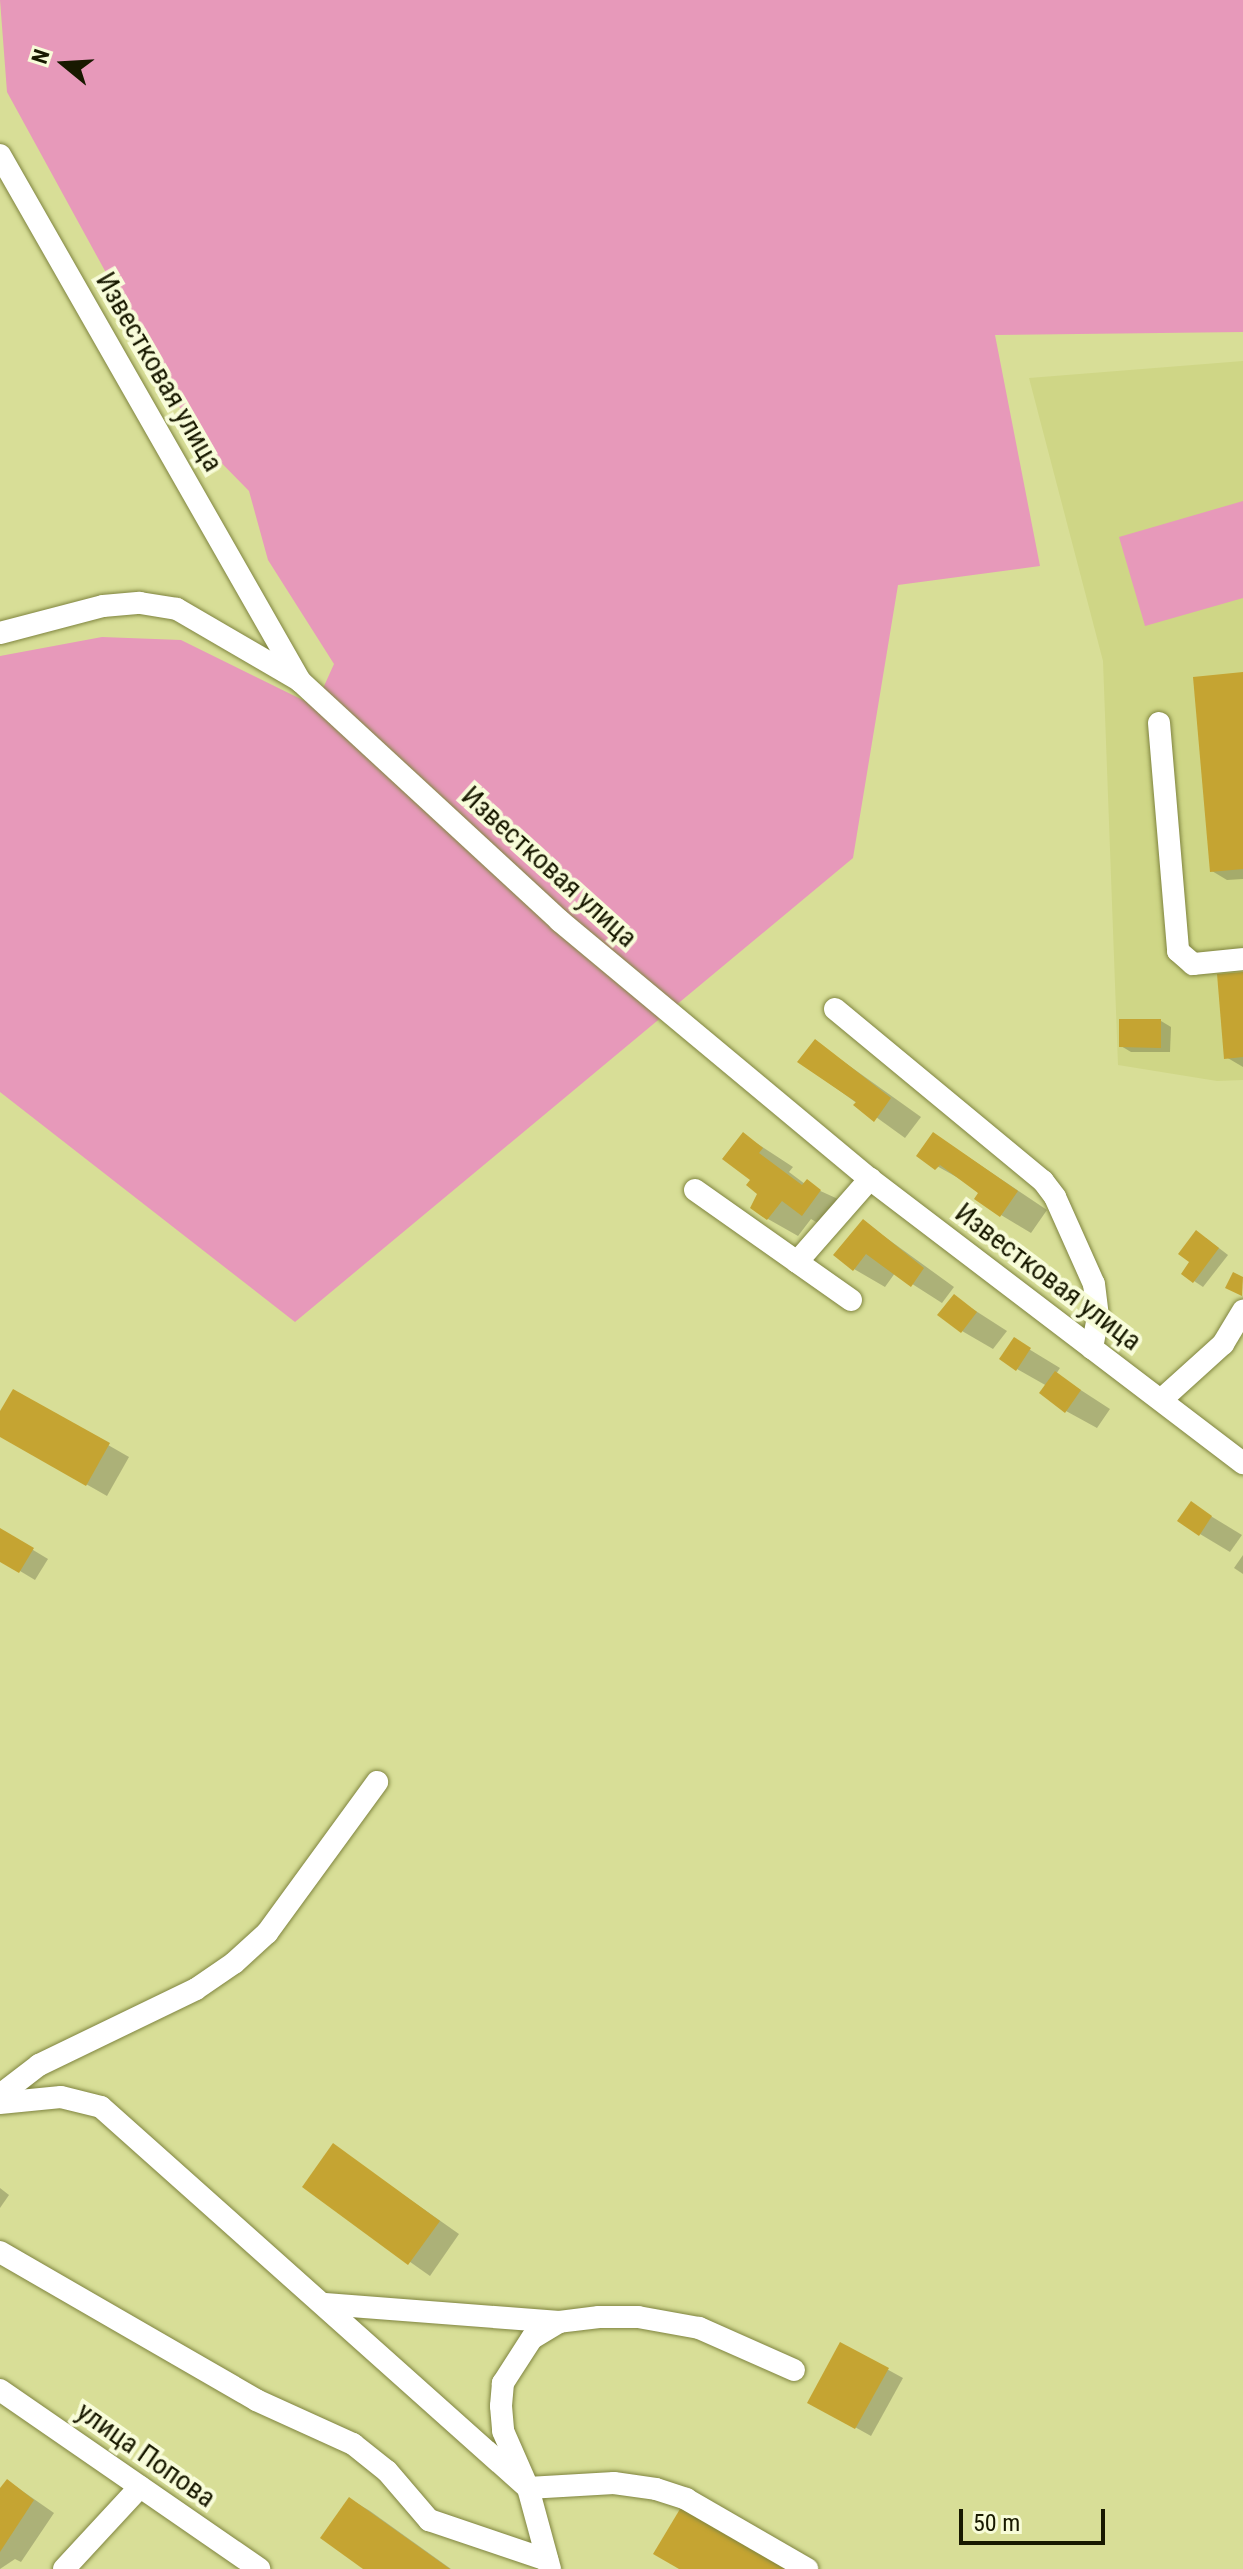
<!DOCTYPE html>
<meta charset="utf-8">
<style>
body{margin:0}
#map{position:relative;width:1243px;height:2569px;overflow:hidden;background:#d8de97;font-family:"Roboto Condensed",sans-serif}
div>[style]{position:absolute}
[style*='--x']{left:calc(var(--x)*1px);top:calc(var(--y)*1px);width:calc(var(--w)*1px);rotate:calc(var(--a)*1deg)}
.built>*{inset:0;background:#cfd686}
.green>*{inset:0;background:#e799ba}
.shadow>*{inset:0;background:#0003}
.building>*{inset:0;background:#c5a432}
.roads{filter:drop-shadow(0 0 2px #7f843f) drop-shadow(0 0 2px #7f843f)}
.minor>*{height:22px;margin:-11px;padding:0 11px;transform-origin:11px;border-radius:11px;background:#fff}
span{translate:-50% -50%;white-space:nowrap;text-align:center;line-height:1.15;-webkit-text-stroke:8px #f8fcd9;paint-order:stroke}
.street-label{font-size:28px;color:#181900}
.north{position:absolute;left:24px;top:24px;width:80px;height:80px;-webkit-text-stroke:6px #f8fcd9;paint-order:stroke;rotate:288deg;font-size:22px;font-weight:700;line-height:32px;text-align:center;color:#181900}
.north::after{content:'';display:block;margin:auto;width:28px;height:36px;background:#181900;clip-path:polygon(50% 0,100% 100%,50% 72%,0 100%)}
.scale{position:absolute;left:959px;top:2509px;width:146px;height:36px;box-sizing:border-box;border:4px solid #181900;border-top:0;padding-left:10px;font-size:24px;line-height:28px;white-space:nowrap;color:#181900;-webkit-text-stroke:6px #f8fcd9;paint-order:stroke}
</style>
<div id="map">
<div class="built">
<i style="clip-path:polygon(1243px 361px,1243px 1080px,1217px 1081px,1118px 1065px,1103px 661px,1029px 378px)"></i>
</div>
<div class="green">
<i style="clip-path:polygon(0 0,1243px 0,1243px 332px,995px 335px,1040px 566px,898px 585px,853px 858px,295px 1322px,0 1092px,0 656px,102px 637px,181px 640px,315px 706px,334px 664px,268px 560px,249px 491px,196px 437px,7px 92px)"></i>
<i style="clip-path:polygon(1243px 501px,1243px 598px,1145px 626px,1119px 537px)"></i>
</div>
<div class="shadow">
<i style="clip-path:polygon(1243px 674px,1243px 879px,1227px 880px,1212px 871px)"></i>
<i style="clip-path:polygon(1243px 974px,1243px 1067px,1226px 1057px)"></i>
<i style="clip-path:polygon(1161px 1021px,1171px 1027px,1170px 1052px,1131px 1052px,1121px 1046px)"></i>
<i style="clip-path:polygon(816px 1042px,921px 1117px,905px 1138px,800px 1062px)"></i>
<i style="clip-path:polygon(934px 1134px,1047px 1210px,1031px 1233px,1001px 1215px,969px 1184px,919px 1156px)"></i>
<i style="clip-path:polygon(744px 1135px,793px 1167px,789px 1172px,805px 1184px,838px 1199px,833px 1232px,811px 1219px,798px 1236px,768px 1219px)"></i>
<i style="clip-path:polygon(863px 1221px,954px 1287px,942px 1303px,895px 1273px,885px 1287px,854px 1269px)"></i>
<i style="clip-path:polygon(1206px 1238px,1228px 1255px,1203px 1287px,1194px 1281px,1192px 1262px)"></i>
<i style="clip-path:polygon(954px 1297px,1007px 1331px,993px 1349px,962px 1331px)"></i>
<i style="clip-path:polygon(1014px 1340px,1060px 1368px,1056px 1374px,1110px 1409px,1097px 1428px,1066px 1411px,1047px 1386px,1017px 1369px)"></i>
<i style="clip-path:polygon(14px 1391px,129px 1457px,107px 1496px,0 1435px,0 1416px)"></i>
<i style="clip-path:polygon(1191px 1504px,1242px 1535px,1230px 1552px,1200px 1534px)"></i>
<i style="clip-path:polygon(0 1530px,48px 1559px,35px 1580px,0 1559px)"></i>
<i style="clip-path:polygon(1243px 1555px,1243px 1574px,1234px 1568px)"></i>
<i style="clip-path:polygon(334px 2146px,459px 2234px,430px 2276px,304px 2187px)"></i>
<i style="clip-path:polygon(0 2188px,9px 2195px,0 2208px)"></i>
<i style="clip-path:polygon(841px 2344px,903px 2378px,871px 2436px,810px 2402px)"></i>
<i style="clip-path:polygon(8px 2481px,54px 2513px,21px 2562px,15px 2559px,0 2569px,0 2491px)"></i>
<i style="clip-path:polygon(350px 2499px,370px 2511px,451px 2569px,367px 2569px)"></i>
</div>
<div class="building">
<i style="clip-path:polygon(1243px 672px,1243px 869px,1210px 872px,1193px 677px)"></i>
<i style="clip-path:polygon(1243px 972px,1243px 1057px,1224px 1059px,1217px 974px)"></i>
<i style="clip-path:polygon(1119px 1019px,1161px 1019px,1161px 1048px,1119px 1047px)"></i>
<i style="clip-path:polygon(815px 1039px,891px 1098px,874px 1122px,853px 1105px,856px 1102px,797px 1062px)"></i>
<i style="clip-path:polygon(743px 1132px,763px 1148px,759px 1153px,802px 1185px,807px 1179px,821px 1190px,802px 1216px,782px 1201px,767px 1220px,750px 1208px,757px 1194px,746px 1185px,750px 1180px,722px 1159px)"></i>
<i style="clip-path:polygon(933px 1132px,1018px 1191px,1000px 1217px,974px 1199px,978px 1193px,940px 1165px,935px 1170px,916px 1156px)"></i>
<i style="clip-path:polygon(863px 1219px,924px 1268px,911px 1287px,866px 1254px,853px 1271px,833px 1255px)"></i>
<i style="clip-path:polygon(1196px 1230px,1219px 1248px,1193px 1283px,1181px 1274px,1189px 1262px,1178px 1254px)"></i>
<i style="clip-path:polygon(1233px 1272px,1243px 1277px,1242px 1296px,1225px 1288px)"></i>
<i style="clip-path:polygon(954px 1294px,977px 1312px,961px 1333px,937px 1315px)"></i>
<i style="clip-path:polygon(1014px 1337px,1031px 1348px,1016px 1371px,999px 1359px)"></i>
<i style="clip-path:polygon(1055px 1371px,1081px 1390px,1065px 1413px,1039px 1393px)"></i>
<i style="clip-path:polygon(13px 1389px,110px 1443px,86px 1486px,0 1437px,0 1411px)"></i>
<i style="clip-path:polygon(1191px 1501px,1212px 1516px,1199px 1536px,1177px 1521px)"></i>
<i style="clip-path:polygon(0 1528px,34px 1548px,19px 1573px,0 1562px)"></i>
<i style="clip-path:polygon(333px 2143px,440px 2221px,408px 2265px,302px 2187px)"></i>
<i style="clip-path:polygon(840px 2342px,889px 2368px,855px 2429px,807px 2403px)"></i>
<i style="clip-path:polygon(7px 2479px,34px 2500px,0 2552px,0 2488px)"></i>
<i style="clip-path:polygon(349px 2497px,450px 2569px,363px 2569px,320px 2538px)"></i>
<i style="clip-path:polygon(683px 2504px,791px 2569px,679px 2569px,653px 2554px)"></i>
</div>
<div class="roads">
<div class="minor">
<i style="--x:0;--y:155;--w:606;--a:60.3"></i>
<i style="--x:300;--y:681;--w:354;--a:42.7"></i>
<i style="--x:560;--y:921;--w:403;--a:39.8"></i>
<i style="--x:870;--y:1179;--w:469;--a:37.3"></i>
<i style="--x:0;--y:633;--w:106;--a:-14.7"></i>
<i style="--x:103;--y:606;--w:37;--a:-5"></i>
<i style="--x:140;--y:603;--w:37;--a:9"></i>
<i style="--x:177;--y:609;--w:141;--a:30.2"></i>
<i style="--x:1159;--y:723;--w:229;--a:85.2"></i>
<i style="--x:1178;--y:951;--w:20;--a:41"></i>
<i style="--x:1193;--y:964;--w:50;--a:-5.7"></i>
<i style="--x:835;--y:1009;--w:270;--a:39.6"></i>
<i style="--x:1043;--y:1181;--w:20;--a:53"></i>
<i style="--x:1055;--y:1197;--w:95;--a:65.9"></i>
<i style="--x:1094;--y:1284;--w:33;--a:83"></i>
<i style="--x:1098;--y:1317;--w:32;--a:101"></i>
<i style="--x:695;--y:1190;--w:125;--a:35.2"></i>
<i style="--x:797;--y:1262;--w:111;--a:-48.7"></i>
<i style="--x:797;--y:1262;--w:66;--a:35.1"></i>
<i style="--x:1161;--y:1400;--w:84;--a:-42.1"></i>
<i style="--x:1223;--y:1344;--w:39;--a:-59"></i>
<i style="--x:0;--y:2095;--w:49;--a:-37.6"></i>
<i style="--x:39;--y:2065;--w:174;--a:-25.8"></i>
<i style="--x:196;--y:1989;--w:46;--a:-34.4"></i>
<i style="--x:234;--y:1963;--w:45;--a:-42.3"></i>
<i style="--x:267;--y:1933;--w:187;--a:-53.9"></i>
<i style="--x:0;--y:2103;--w:61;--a:-5.6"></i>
<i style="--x:61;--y:2097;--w:41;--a:14"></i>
<i style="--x:101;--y:2107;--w:572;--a:41.74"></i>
<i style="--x:528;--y:2488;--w:84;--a:74.8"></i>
<i style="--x:0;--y:2252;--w:296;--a:30"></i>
<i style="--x:256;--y:2400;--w:107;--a:24.4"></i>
<i style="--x:353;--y:2444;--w:43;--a:38.5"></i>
<i style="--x:387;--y:2471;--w:65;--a:49.4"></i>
<i style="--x:429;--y:2520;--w:125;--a:18.7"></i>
<i style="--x:325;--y:2304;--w:235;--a:4.4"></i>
<i style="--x:794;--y:2370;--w:104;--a:-156.1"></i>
<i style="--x:699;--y:2328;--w:62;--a:-169.8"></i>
<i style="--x:638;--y:2317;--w:39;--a:180"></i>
<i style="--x:599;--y:2317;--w:40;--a:172.9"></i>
<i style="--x:559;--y:2322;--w:31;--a:149"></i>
<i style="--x:532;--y:2338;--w:54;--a:122.8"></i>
<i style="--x:503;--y:2383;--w:23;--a:95"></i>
<i style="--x:501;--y:2406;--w:25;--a:85"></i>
<i style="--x:503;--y:2431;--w:62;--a:66.3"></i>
<i style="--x:528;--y:2488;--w:86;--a:-3.3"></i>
<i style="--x:614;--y:2483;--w:42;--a:8.1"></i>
<i style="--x:656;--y:2489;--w:32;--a:18"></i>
<i style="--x:686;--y:2499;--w:140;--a:30"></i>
<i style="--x:0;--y:2390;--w:315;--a:34.6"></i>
<i style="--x:64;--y:2569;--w:112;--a:-47.2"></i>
</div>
</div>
<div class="street-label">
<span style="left:159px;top:372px;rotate:60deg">Известковая улица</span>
<span style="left:549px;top:867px;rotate:42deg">Известковая улица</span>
<span style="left:1048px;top:1277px;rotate:37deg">Известковая улица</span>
<span style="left:146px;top:2455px;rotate:35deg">улица Попова</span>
</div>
<div class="north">N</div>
<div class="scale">50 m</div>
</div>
